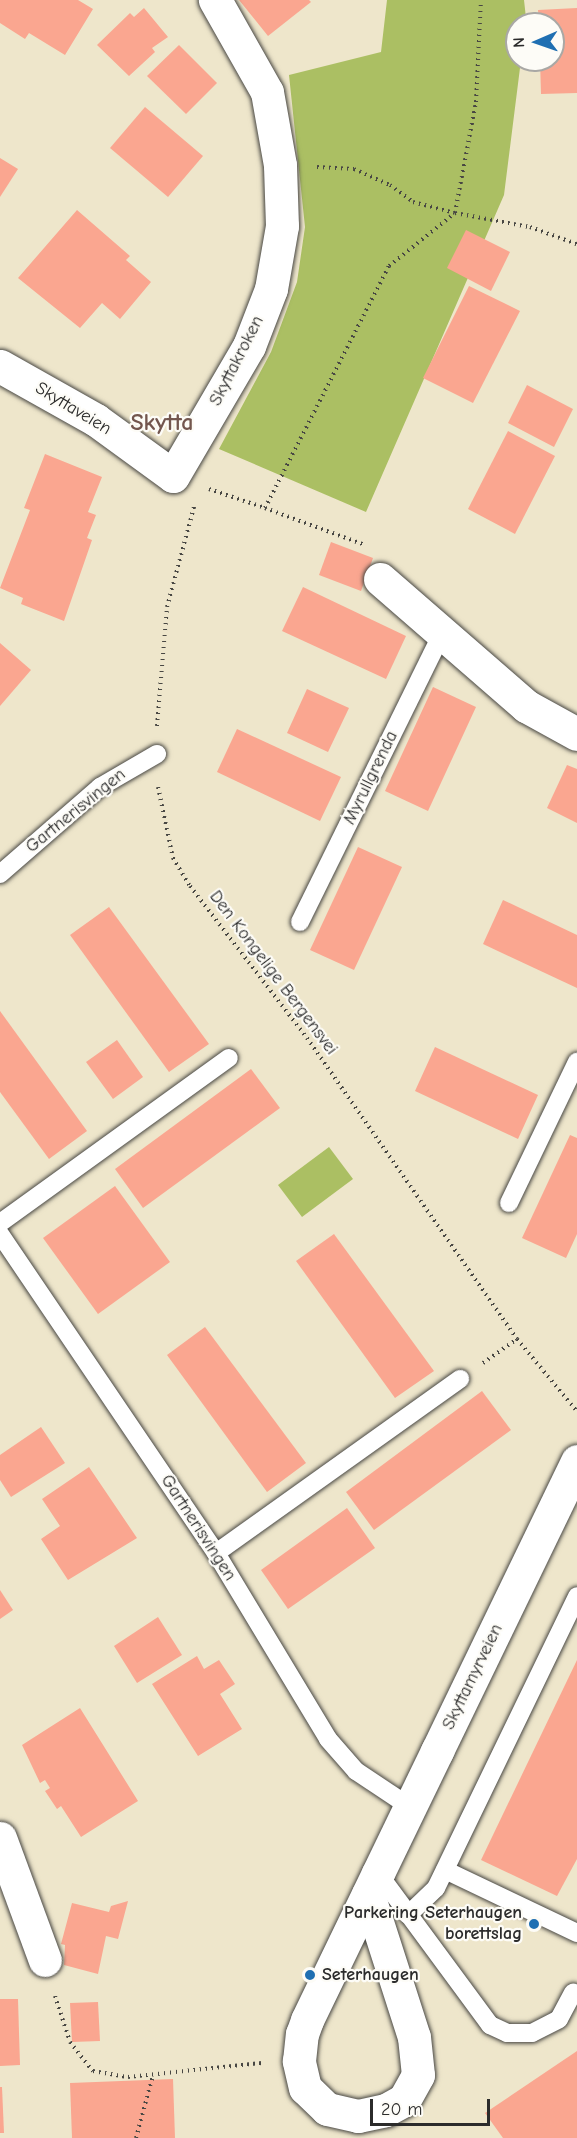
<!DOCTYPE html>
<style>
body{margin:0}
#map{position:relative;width:577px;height:2138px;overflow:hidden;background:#eee6cb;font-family:"Comic Neue",sans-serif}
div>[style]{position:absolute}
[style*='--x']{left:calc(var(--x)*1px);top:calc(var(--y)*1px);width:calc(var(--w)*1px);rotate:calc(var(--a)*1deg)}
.green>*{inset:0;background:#abbf63}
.building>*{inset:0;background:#faa690}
.path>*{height:4px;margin-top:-2px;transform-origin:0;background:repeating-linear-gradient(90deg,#484743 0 1.5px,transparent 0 6px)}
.roads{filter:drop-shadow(0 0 2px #484743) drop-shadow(0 0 2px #484743)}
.service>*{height:18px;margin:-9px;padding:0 9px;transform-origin:9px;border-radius:9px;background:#fff}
.minor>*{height:33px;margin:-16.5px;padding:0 16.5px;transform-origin:16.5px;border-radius:16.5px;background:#fff}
.dots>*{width:16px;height:16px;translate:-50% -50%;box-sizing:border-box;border:3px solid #fdfcf7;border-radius:50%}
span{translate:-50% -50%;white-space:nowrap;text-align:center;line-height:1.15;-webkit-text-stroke:4.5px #fdfcf7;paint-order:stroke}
.street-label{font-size:18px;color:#2b2b2b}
.poi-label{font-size:18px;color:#2b2b2b;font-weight:700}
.right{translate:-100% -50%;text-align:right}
.left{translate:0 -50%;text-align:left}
.district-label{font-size:24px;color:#73564e;font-weight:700}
.north{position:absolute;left:505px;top:12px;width:60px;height:60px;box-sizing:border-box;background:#fdfcf7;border:2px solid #a9a8a5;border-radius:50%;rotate:268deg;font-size:16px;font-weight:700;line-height:24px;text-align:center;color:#2b2b2b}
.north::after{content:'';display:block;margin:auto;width:21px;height:27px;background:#1f6fb2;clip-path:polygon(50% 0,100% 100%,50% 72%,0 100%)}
.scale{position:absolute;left:370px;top:2099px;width:120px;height:27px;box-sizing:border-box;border:3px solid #2b2b2b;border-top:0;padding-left:8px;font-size:18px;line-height:21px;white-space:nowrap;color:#2b2b2b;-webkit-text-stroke:4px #fdfcf7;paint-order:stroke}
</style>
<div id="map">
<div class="green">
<i style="clip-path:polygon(387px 0,524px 0,526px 18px,525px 24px,517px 24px,517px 60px,521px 60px,504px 195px,366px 512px,219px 449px,271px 352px,297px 282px,305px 227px,289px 75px,381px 52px)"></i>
<i style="clip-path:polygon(329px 1147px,353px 1179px,302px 1217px,278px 1185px)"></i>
</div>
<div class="building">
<i style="clip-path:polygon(0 0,78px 0,93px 9px,65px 55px,29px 33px,25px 39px,0 23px)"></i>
<i style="clip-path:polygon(239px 0,309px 0,311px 2px,268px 36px)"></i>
<i style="clip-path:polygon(144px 8px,168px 37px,152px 48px,155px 52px,129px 76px,97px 45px,130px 13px,134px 17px)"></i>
<i style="clip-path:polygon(577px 8px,577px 93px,541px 94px,540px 60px,553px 60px,553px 24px,539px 24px,538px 10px)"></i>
<i style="clip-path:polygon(179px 45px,217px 83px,186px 114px,147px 76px)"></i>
<i style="clip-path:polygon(145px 107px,203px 156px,168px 197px,110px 148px)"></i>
<i style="clip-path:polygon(0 158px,18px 169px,0 197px)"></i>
<i style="clip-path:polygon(77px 210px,130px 256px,126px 260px,151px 282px,120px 319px,102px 303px,80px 328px,18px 278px)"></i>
<i style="clip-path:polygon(466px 230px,510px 252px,491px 291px,447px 268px)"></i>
<i style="clip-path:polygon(469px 286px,520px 311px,473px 403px,423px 378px)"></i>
<i style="clip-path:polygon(527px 385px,573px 409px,554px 447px,508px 423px)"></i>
<i style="clip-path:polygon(508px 431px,555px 456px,515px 534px,468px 509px)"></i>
<i style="clip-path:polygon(45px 454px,102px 477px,88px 512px,96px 515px,87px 538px,92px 540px,64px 621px,21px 604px,23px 598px,0 588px,30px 510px,24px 508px)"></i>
<i style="clip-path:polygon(331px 542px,373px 558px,361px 591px,319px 575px)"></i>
<i style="clip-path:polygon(303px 587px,406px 636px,386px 679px,282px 631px)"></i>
<i style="clip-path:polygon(0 643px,31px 670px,0 706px)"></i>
<i style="clip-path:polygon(433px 687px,476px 707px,428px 811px,385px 791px)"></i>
<i style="clip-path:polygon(307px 689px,349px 708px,328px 752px,287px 733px)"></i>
<i style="clip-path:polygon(237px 729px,341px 777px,320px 821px,217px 772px)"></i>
<i style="clip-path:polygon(567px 765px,577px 769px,577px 823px,547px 808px)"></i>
<i style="clip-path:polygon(358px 847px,402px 867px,354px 970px,310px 950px)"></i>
<i style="clip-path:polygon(503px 900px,577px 935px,577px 988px,483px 944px)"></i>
<i style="clip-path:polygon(109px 907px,209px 1044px,169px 1072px,70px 935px)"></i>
<i style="clip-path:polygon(0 1011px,87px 1131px,49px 1159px,0 1092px)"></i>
<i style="clip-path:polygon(117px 1040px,143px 1077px,113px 1099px,86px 1062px)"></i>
<i style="clip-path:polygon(435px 1047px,538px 1095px,518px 1139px,415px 1091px)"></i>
<i style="clip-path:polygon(251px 1069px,280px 1108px,143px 1208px,115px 1169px)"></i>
<i style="clip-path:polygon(570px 1135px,577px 1138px,577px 1234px,566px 1258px,522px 1238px)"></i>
<i style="clip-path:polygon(115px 1186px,170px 1262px,98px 1314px,43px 1238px)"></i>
<i style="clip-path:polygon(334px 1234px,434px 1371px,395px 1398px,296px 1261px)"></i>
<i style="clip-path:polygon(205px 1327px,306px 1463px,267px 1492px,167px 1355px)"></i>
<i style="clip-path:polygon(482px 1391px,511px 1430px,374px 1530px,346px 1492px)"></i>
<i style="clip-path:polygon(41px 1427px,65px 1463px,11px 1497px,0 1480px,0 1455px)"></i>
<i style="clip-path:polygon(89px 1467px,137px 1538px,68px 1580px,41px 1539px,60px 1526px,42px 1499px)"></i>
<i style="clip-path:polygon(347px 1508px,375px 1548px,288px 1609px,261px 1570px)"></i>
<i style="clip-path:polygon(0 1590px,13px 1610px,0 1619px)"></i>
<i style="clip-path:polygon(158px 1617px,182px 1655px,137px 1683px,114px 1646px)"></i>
<i style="clip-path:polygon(197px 1656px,204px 1669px,219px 1660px,235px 1684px,220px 1694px,242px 1729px,198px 1756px,152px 1684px)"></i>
<i style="clip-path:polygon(577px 1660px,577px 1859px,557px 1896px,481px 1860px)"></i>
<i style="clip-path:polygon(80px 1708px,138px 1801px,81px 1837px,61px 1806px,57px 1809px,45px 1791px,50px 1788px,45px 1780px,40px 1783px,22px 1745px)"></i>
<i style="clip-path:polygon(128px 1901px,118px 1939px,106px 1936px,98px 1974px,64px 1965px,65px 1945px,61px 1944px,72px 1903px,109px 1912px,111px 1906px)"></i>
<i style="clip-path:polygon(0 1999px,18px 1999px,20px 2065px,0 2066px)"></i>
<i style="clip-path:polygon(98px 2002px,100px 2041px,72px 2042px,70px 2003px)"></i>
<i style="clip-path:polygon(577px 2051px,577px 2138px,503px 2138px,485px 2113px)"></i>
<i style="clip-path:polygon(173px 2079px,175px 2138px,72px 2138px,70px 2083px)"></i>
<i style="clip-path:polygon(0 2087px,2px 2087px,4px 2133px,0 2133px)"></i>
</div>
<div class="path">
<i style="--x:317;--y:167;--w:37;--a:3"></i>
<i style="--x:354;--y:169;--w:39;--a:24"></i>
<i style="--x:390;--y:185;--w:29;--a:36"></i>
<i style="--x:413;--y:202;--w:43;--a:14.7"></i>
<i style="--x:455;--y:213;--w:113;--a:-79.3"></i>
<i style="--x:476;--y:102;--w:102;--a:-87.2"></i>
<i style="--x:209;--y:489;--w:59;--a:18.7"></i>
<i style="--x:265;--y:508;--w:272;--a:-62.9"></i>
<i style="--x:389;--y:266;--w:85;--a:-38.8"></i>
<i style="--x:455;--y:213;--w:76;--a:10.6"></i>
<i style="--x:530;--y:227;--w:50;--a:19.9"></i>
<i style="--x:265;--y:508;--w:107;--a:20.3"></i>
<i style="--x:157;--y:726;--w:119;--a:-85.2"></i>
<i style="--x:167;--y:607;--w:104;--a:-74.9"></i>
<i style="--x:158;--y:787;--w:73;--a:78.1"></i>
<i style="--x:173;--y:858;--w:33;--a:59"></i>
<i style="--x:190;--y:886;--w:192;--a:52.4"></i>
<i style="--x:307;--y:1038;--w:367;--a:55.1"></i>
<i style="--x:517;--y:1339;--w:92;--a:50.3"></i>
<i style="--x:483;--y:1363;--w:42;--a:-35.2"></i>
<i style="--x:55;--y:1996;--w:48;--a:71.9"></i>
<i style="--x:70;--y:2042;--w:37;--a:52"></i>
<i style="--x:93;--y:2071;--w:36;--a:10"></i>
<i style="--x:128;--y:2077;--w:135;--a:-6"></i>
<i style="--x:136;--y:2138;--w:65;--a:-74.9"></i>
</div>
<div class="roads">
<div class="service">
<i style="--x:0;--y:874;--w:133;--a:-41"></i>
<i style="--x:100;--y:787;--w:66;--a:-30.1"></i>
<i style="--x:300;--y:922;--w:321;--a:-63.8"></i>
<i style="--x:509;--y:1203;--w:157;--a:-64.3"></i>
<i style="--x:0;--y:1223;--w:282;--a:-35.8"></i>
<i style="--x:0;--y:1234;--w:385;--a:55.9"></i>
<i style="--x:216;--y:1553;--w:217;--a:58.9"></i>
<i style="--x:328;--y:1739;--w:43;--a:48.8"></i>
<i style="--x:356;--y:1771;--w:65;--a:33.7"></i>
<i style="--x:216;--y:1553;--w:300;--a:-35.5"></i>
<i style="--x:445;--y:1870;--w:146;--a:25.5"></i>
<i style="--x:378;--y:1873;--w:189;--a:53.6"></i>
<i style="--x:490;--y:2025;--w:19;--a:25"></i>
<i style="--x:507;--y:2033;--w:25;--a:0"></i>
<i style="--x:532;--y:2033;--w:30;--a:-27"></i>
<i style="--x:559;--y:2019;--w:30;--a:-62"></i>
<i style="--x:408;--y:1915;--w:39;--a:-44"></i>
<i style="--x:436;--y:1888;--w:324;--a:-64.2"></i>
</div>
<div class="minor">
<i style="--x:0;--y:366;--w:110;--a:29.4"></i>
<i style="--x:96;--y:420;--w:95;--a:36"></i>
<i style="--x:173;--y:476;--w:151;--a:-59.7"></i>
<i style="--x:249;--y:346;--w:61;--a:-68.9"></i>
<i style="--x:271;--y:289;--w:64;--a:-80.1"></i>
<i style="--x:282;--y:226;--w:61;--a:-91.9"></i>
<i style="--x:280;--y:165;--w:74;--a:-100.1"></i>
<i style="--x:267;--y:92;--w:106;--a:-119.5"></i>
<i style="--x:380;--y:579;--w:194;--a:41"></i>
<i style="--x:526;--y:706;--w:58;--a:28.8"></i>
<i style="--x:0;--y:1838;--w:130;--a:69.8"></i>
<i style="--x:368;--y:1894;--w:150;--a:72.2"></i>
<i style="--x:414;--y:2037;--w:38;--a:84"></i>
<i style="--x:418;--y:2075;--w:29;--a:119"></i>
<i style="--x:404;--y:2100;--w:21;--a:151"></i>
<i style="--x:386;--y:2110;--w:29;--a:168"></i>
<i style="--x:358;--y:2116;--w:32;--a:-167"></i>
<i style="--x:327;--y:2109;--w:30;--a:-136"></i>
<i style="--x:305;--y:2088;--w:28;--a:-103"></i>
<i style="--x:299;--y:2061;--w:27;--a:-84"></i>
<i style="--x:302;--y:2034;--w:15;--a:-70"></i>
<i style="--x:307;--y:2020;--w:163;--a:-64.2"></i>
<i style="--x:378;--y:1873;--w:136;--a:-64.2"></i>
<i style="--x:437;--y:1751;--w:322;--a:-64.2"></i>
</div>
</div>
<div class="dots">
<i style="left:534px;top:1924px;background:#1f6fb2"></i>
<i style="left:310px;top:1975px;background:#1f6fb2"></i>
</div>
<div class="street-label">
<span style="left:237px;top:361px;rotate:-63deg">Skyttakroken</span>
<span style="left:73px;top:409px;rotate:31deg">Skyttaveien</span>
<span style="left:371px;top:778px;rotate:-64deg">Myrullgrenda</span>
<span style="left:76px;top:811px;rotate:-39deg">Gartnerisvingen</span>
<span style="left:273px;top:973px;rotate:53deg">Den Kongelige Bergensvei</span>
<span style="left:198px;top:1528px;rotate:57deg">Gartnerisvingen</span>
<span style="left:473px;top:1677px;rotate:-64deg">Skyttamyrveien</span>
</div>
<div class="poi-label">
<span class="right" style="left:522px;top:1924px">Parkering Seterhaugen<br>borettslag</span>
<span class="left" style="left:322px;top:1975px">Seterhaugen</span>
</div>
<div class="district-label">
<span style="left:162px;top:423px">Skytta</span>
</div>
<div class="north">N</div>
<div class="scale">20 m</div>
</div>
